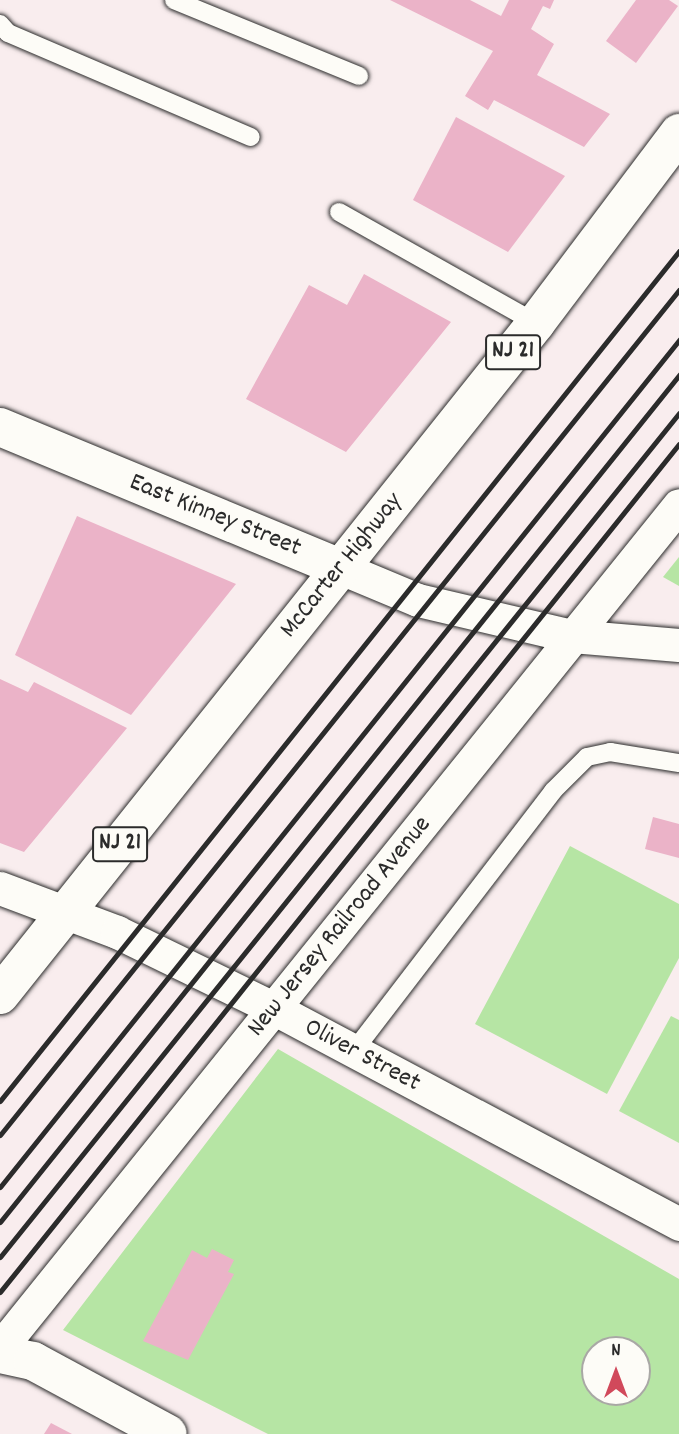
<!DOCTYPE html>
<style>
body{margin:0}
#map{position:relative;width:679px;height:1434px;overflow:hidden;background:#f9edee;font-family:Dekko,sans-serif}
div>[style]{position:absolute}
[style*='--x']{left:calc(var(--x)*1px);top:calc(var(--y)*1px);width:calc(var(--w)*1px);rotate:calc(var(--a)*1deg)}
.green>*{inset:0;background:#b6e5a4}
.building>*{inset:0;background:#ebb3c8}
.roads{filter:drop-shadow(0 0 2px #2b2b2b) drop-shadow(0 0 2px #2b2b2b)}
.lane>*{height:18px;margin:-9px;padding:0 9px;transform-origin:9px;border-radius:9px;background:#fdfcf7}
.street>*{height:33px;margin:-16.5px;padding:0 16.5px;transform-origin:16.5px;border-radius:16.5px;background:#fdfcf7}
.secondary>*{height:38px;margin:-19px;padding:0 19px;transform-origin:19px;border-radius:19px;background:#fdfcf7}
.primary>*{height:38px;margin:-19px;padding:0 19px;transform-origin:19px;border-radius:19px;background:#fdfcf7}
.rail>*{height:5px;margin:-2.5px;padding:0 2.5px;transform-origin:2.5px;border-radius:2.5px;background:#2b2b2b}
span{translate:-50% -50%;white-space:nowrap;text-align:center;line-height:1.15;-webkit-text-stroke:5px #fdfcf7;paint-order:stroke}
.shield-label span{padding:2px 5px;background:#fdfcf7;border:2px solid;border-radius:5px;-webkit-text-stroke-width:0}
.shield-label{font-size:24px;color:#2b2b2b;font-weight:700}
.street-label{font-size:26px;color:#2b2b2b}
.north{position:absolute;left:581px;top:1336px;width:70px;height:70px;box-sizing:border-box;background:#fdfcf7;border:2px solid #a9a8a5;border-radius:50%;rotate:0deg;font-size:19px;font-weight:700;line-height:28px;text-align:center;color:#2b2b2b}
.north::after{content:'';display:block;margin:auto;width:24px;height:32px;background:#d1495b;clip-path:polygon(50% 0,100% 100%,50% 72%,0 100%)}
</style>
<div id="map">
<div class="green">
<i style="clip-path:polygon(679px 557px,679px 586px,663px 577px)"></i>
<i style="clip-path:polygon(570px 846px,679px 904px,679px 958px,607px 1094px,475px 1024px)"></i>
<i style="clip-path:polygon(671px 1016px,679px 1020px,679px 1143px,619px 1111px)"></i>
<i style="clip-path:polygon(evenodd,278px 1049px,679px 1279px,679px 1434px,268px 1434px,63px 1330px,278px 1049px,595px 1350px,637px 1350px,637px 1392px,595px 1392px,595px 1350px)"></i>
</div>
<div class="building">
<i style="clip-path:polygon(390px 0,470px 0,501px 16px,509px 0,554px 0,550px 9px,543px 6px,531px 29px,554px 44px,537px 75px,610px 114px,584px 147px,494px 100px,488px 110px,465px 96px,493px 51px)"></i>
<i style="clip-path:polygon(636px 0,669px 0,678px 6px,636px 63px,606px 41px)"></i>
<i style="clip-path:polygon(456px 117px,565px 176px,508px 252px,413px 200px)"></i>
<i style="clip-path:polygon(364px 274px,451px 322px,346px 452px,246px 399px,309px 285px,347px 305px)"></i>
<i style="clip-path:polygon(77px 516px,236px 584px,131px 715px,15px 655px)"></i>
<i style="clip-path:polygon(0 679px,28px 692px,34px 682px,127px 728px,24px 852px,0 843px)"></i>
<i style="clip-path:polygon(653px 817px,679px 824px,679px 858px,645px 849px)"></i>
<i style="clip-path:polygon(212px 1249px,234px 1260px,228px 1272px,234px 1274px,188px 1360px,143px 1341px,192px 1250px,207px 1258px)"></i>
<i style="clip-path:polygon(51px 1423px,72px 1434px,44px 1434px)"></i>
</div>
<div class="roads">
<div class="lane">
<i style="--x:174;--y:0;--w:200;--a:22.3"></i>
<i style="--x:0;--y:24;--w:12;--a:48"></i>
<i style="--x:8;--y:33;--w:264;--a:23.2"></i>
<i style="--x:339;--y:212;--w:226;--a:29.4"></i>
<i style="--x:353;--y:1052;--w:329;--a:-52.5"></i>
<i style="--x:553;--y:791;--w:48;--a:-45"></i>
<i style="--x:587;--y:757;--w:24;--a:-12"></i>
<i style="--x:610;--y:752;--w:70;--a:9.1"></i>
</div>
<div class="street">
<i style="--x:341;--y:568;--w:83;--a:22.6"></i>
<i style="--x:418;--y:600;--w:158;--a:13.2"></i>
<i style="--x:572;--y:636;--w:107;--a:4.8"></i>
<i style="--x:0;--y:888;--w:125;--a:20.6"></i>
<i style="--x:117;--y:932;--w:176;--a:26"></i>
<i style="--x:275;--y:1009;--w:458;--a:28"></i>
<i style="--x:0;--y:1348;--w:1082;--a:-51.15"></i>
</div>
<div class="secondary">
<i style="--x:0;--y:427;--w:369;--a:22.5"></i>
<i style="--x:0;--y:1354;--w:34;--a:12"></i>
<i style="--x:33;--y:1361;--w:153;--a:28.4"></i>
</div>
<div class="primary">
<i style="--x:0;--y:995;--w:860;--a:-51.42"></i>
<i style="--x:536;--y:323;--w:238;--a:-53"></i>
</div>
</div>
<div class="rail">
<i style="--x:0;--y:1101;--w:1088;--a:-51.38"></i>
<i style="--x:0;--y:1135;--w:1084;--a:-51.22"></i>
<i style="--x:0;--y:1187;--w:1086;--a:-51.28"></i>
<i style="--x:0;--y:1222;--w:1086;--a:-51.28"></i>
<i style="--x:0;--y:1257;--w:1083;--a:-51.18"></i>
<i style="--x:0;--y:1292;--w:1086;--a:-51.32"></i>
</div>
<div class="shield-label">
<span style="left:513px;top:352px">NJ 21</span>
<span style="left:120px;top:844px">NJ 21</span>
</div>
<div class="street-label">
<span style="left:215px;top:516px;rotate:22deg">East Kinney Street</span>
<span style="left:342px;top:566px;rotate:-51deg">McCarter Highway</span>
<span style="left:340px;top:927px;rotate:-51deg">New Jersey Railroad Avenue</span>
<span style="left:362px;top:1056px;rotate:28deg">Oliver Street</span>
</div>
<div class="north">N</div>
</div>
